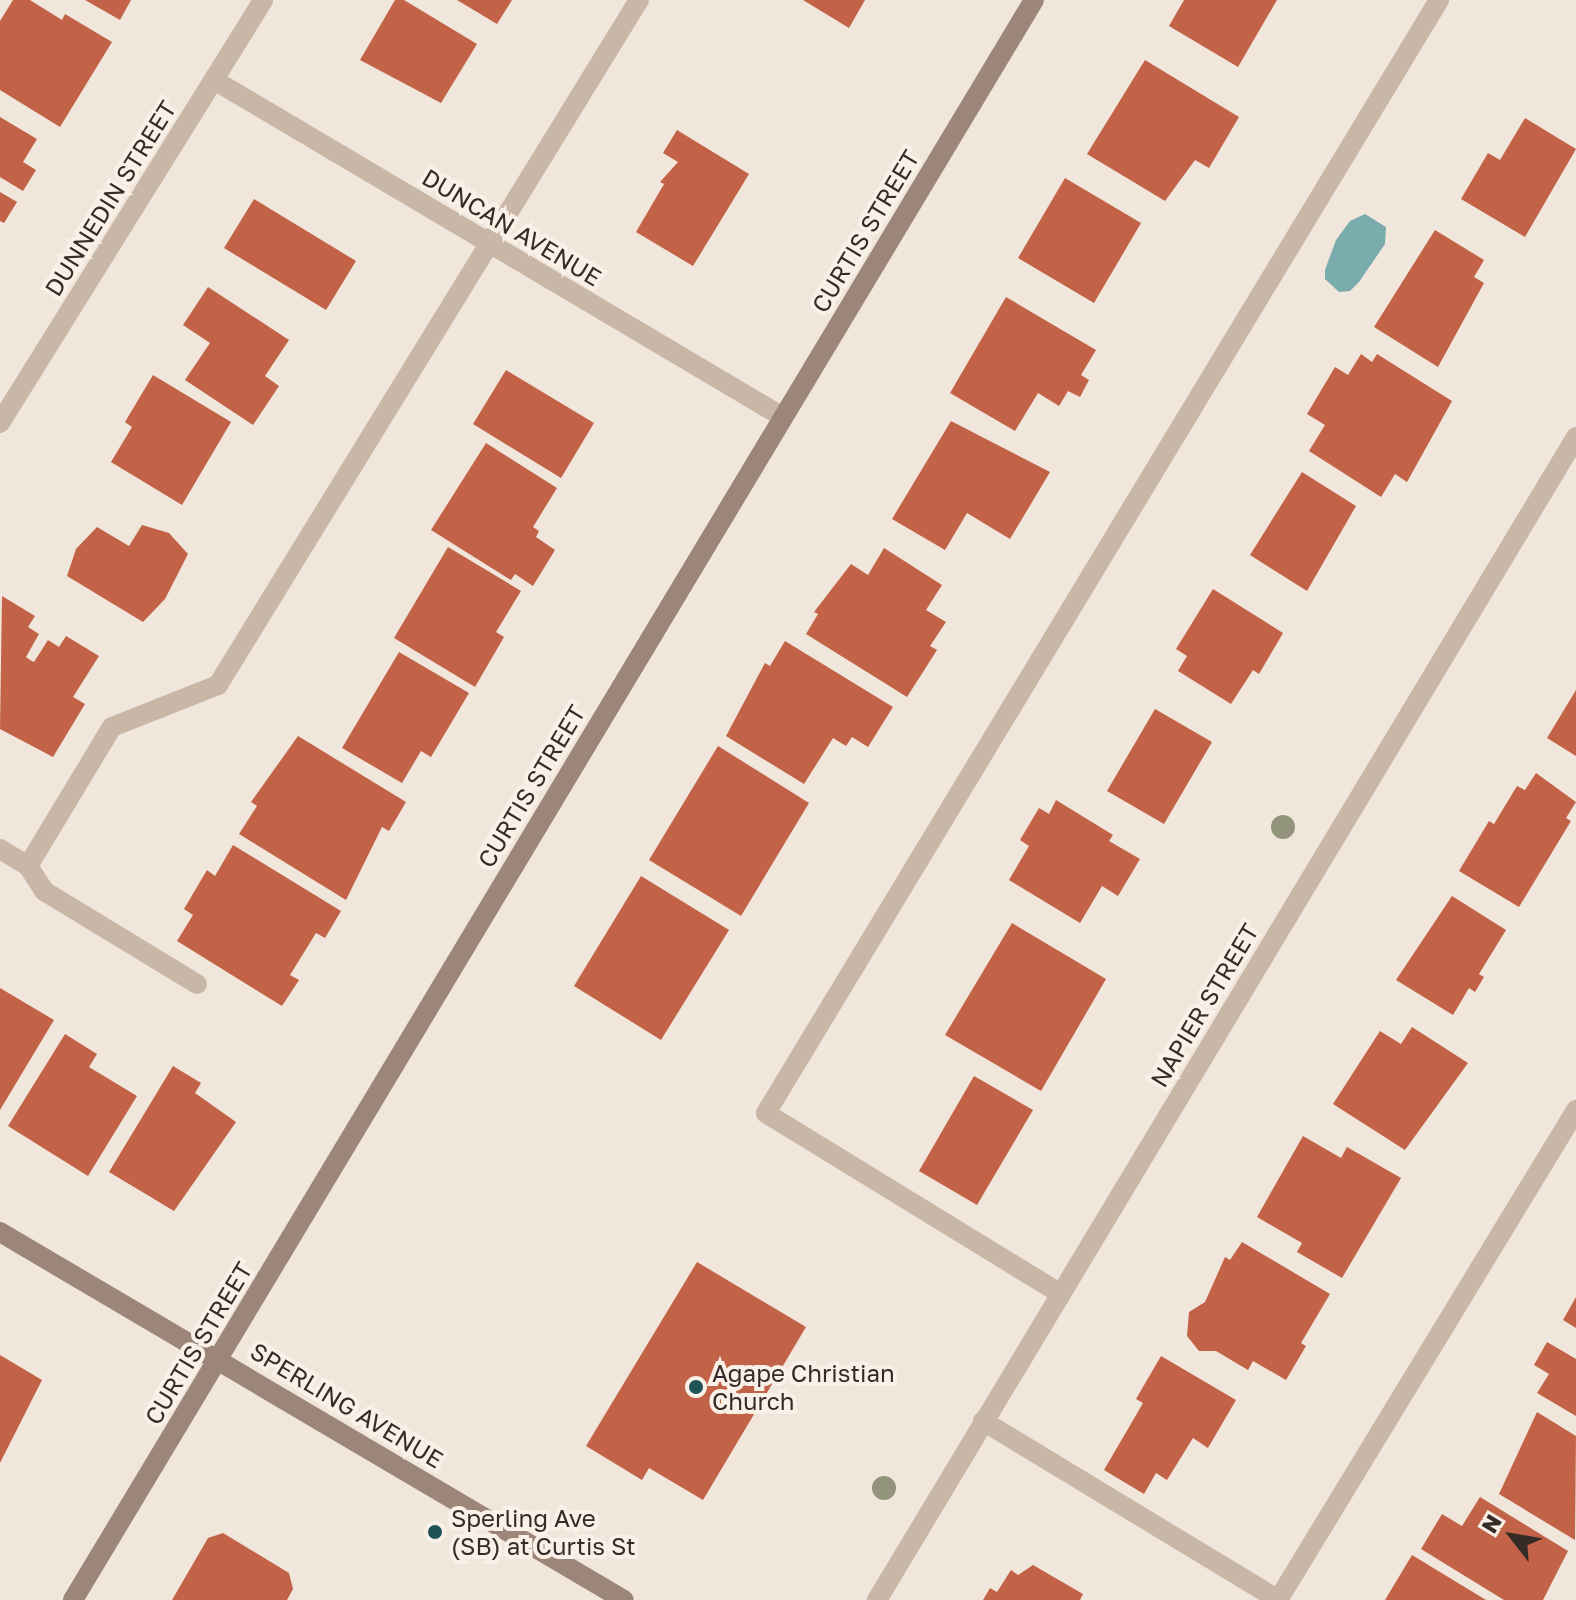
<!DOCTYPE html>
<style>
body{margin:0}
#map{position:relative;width:1576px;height:1600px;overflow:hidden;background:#f1e6db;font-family:"Golos Text",sans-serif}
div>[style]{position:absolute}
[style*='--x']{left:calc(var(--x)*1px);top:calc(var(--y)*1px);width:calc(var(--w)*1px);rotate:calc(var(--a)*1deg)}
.water>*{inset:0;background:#7bacad}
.building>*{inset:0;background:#c26348}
.lane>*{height:20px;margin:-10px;padding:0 10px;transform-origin:10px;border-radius:10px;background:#c8b6a7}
.street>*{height:20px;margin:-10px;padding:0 10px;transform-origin:10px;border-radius:10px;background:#c8b6a7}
.secondary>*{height:20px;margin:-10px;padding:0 10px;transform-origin:10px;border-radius:10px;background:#9c8579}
.trees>*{width:24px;height:24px;margin:-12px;border-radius:50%;background:#92957b}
.dots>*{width:22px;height:22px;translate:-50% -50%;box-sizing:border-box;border:4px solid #f9f0e7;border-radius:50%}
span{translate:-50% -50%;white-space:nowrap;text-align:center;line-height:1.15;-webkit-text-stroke:8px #f9f0e7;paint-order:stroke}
.street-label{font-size:24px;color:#352b27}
.poi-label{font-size:24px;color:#352b27}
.left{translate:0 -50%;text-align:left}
.north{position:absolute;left:1472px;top:1496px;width:80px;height:80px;-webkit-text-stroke:6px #f9f0e7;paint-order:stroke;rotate:301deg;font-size:22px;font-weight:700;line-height:32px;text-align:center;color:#352b27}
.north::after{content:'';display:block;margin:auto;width:28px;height:36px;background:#352b27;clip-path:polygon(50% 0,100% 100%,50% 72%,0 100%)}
</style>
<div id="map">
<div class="water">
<i style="clip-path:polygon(1365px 214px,1386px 227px,1385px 244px,1359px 282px,1350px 291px,1339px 292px,1325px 279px,1325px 270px,1336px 240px,1350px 221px)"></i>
</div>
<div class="building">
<i style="clip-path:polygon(13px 0,30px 0,62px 20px,65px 14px,112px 42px,60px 127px,0 90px,0 21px)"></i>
<i style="clip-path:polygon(85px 0,131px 0,120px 20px)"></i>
<i style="clip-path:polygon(395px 0,404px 0,477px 44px,441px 103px,360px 60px)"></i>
<i style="clip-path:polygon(457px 0,512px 0,497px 24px)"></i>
<i style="clip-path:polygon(803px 0,865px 0,849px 28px)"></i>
<i style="clip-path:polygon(1184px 0,1277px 0,1238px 67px,1169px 26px)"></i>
<i style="clip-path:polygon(1145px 60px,1239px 117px,1209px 168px,1195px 160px,1165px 201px,1087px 154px)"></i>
<i style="clip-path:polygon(0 117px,37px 139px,23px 162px,36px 170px,23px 191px,0 177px)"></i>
<i style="clip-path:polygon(1525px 118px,1576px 149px,1525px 237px,1461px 199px,1488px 153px,1500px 160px)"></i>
<i style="clip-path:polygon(677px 130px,749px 174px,693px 266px,636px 232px,664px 184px,660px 182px,678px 162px,663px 153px)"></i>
<i style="clip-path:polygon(1065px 178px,1141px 223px,1094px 303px,1018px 258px)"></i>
<i style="clip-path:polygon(0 192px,17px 202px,4px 223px,0 221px)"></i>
<i style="clip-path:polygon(254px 199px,356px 261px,326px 310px,224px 248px)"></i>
<i style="clip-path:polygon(1435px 230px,1484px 260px,1474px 277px,1484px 283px,1438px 367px,1374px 327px)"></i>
<i style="clip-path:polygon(208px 287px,289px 340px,265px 376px,279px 386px,253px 425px,185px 380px,210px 343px,183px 325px)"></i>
<i style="clip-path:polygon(1006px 297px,1096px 350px,1081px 375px,1089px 380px,1080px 397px,1068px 391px,1059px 406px,1038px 393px,1015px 431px,950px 393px)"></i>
<i style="clip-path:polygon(1361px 354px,1372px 362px,1377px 354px,1452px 401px,1407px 482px,1395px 474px,1381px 497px,1309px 451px,1325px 425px,1307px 414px,1335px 367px,1348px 375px)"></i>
<i style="clip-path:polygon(506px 370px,594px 423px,561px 478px,473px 424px)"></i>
<i style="clip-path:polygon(153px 375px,231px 422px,182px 505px,111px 462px,132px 427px,125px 422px)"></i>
<i style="clip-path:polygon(951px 421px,1050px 472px,1010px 539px,967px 513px,945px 550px,892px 519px)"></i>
<i style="clip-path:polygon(486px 443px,557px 488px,533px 527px,539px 531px,536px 537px,555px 550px,533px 586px,515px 574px,511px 580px,431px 530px)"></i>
<i style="clip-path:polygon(1302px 472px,1356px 506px,1307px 591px,1250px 555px)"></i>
<i style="clip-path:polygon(142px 525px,169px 533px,188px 554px,165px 599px,143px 622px,67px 576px,76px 549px,97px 527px,129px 546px)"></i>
<i style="clip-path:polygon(448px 547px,521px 591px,496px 632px,504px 637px,475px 687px,394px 638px)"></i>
<i style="clip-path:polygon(884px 548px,942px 585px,926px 610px,946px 622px,930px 646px,937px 650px,907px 697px,806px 634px,818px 614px,814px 612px,851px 564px,868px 575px)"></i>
<i style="clip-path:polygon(1213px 589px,1283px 633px,1259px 674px,1253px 670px,1231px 704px,1178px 671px,1187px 656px,1176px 649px)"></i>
<i style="clip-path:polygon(2px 596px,35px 616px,28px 627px,39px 634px,26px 657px,30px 660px,34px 662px,48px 640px,59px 647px,66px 636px,99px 656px,73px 697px,85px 704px,53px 757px,0 729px)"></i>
<i style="clip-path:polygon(785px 641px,893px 707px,868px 747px,852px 737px,846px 746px,833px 738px,804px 784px,726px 736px,765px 663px,770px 666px)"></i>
<i style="clip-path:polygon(399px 652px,469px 693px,431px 757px,421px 751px,402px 783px,342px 748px)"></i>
<i style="clip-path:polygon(1576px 690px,1576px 756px,1547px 738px)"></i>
<i style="clip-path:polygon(1155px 709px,1212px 742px,1164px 824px,1107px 791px)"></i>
<i style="clip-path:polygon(298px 736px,406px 802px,389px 831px,382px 827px,346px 900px,239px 834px,257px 806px,251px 802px)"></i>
<i style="clip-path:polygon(718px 746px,809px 803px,741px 916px,649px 860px)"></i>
<i style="clip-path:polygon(1536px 773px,1576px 802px,1566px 818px,1571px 821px,1519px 907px,1459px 871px,1489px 821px,1494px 824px,1517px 786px,1525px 790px)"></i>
<i style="clip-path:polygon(1056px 800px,1113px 835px,1109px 841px,1140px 859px,1118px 896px,1102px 886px,1080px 923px,1009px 880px,1029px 846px,1020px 840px,1039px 808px,1049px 814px)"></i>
<i style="clip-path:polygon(233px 845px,341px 911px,325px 938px,316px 933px,290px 975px,299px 980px,282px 1006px,177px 941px,193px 915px,184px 909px,207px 870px,215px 876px)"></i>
<i style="clip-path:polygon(641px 876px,729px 930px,661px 1040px,574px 986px)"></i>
<i style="clip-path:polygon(1452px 896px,1506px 930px,1479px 974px,1484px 977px,1475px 992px,1469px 988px,1453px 1015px,1396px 980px)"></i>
<i style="clip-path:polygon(1012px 923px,1106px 979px,1041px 1091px,945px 1035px)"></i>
<i style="clip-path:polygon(0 988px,54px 1020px,0 1110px)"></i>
<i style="clip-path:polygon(1412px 1027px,1468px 1063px,1405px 1150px,1333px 1104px,1380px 1031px,1401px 1044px)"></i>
<i style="clip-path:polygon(65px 1034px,97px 1054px,89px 1067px,137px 1096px,88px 1176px,8px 1126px)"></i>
<i style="clip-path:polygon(173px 1066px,201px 1083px,195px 1093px,236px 1122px,174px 1211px,109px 1172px)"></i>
<i style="clip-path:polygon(974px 1076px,1033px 1110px,977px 1205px,919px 1171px)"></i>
<i style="clip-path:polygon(1303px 1136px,1341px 1158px,1347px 1147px,1401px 1178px,1342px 1278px,1297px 1252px,1302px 1243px,1257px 1217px)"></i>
<i style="clip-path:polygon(1242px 1242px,1330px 1294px,1301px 1343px,1306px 1346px,1286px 1380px,1253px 1361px,1248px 1370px,1216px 1351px,1199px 1351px,1187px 1336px,1189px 1312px,1205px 1302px,1225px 1257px,1230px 1260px)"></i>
<i style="clip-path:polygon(697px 1262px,806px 1327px,703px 1500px,649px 1468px,642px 1480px,586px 1446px)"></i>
<i style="clip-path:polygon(1576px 1297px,1576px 1328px,1563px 1320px)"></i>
<i style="clip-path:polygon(1547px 1342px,1576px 1359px,1576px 1416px,1537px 1393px,1549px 1374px,1534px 1365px)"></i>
<i style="clip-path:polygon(0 1355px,42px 1380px,0 1463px)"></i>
<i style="clip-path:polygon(1161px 1356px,1236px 1400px,1208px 1448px,1193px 1438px,1167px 1480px,1156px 1473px,1144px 1494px,1104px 1470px,1143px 1403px,1136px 1399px)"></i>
<i style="clip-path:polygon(1537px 1412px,1576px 1436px,1575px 1540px,1499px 1494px)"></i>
<i style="clip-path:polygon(1480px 1497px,1568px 1551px,1543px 1600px,1504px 1600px,1421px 1549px,1442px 1514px,1462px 1526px)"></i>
<i style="clip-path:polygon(223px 1533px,289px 1573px,293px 1589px,287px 1600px,172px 1600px,208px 1538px)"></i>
<i style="clip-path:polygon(1412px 1555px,1486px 1600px,1385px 1600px)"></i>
<i style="clip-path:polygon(1033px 1565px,1083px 1594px,1080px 1600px,983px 1600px,990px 1588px,997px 1592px,1011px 1570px,1018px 1575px)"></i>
</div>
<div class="lane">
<i style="--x:0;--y:849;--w:33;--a:31"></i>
<i style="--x:28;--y:866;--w:30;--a:57"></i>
<i style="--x:44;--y:891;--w:179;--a:31.3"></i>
<i style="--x:28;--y:866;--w:162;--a:-58.9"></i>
<i style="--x:112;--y:727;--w:114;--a:-21.6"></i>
<i style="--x:218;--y:685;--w:804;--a:-58.43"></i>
<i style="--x:1061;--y:1294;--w:346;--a:-148.5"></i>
<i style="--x:766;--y:1113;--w:1301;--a:-58.84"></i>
<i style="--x:983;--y:1421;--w:345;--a:31.2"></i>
<i style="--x:1278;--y:1600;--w:574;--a:-58.69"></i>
</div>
<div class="street">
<i style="--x:214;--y:80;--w:661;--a:30.64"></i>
<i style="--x:0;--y:423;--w:498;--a:-58.1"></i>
<i style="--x:877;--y:1600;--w:1357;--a:-58.99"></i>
</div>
<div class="secondary">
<i style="--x:0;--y:1232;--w:724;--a:30.53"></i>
<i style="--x:73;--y:1600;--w:1866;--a:-59.01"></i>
</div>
<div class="trees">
<i style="left:1283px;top:827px"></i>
<i style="left:884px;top:1488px"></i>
</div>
<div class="dots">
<i style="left:696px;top:1387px;background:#1e5255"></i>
<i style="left:435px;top:1532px;background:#1e5255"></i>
</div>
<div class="street-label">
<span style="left:110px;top:198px;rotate:-58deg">DUNNEDIN STREET</span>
<span style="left:512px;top:227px;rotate:31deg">DUNCAN AVENUE</span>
<span style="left:865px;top:231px;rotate:-59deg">CURTIS STREET</span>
<span style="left:531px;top:786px;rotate:-59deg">CURTIS STREET</span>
<span style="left:1204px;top:1005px;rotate:-59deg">NAPIER STREET</span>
<span style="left:198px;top:1343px;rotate:-59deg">CURTIS STREET</span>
<span style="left:347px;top:1405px;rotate:31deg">SPERLING AVENUE</span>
</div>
<div class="poi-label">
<span class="left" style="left:712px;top:1387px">Agape Christian<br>Church</span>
<span class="left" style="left:451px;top:1532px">Sperling Ave<br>(SB) at Curtis St</span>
</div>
<div class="north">N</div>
</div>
